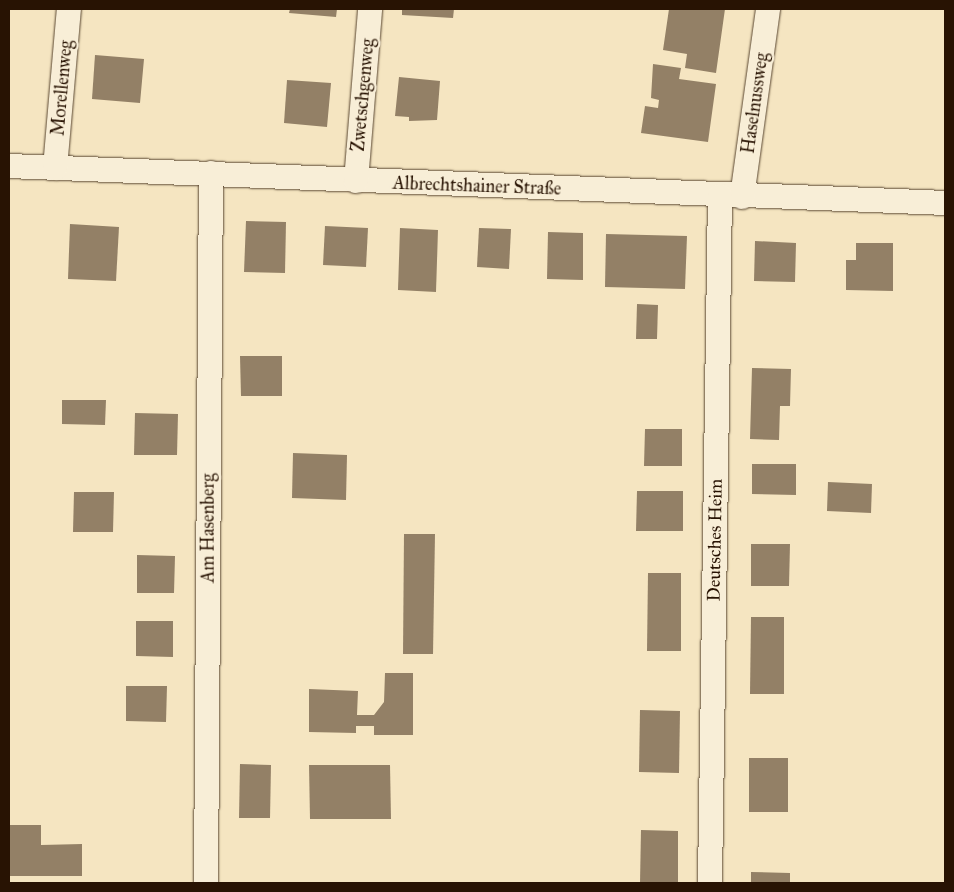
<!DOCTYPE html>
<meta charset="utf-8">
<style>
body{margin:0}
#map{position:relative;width:954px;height:892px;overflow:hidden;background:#f5e5c1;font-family:"IM FELL Great Primer",serif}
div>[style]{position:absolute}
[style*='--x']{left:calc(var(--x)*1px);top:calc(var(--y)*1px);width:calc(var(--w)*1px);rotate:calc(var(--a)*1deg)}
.building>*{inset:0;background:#938066}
.roads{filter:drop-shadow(0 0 1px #5b4832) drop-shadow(0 0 1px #5b4832)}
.minor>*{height:24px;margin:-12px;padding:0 12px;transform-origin:12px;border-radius:12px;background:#f8eed7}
span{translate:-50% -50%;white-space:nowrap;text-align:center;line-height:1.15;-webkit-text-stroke:4.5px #f8eed7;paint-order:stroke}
.street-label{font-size:18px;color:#281303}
.frame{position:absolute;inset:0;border:10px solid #281303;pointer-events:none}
</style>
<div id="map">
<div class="building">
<i style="clip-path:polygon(290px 9px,337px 9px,336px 17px,289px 13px)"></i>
<i style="clip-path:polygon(402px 9px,454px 9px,453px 18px,402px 15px)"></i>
<i style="clip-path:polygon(669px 9px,725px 9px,716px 73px,685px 68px,687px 54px,663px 50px)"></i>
<i style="clip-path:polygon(95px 55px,144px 59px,140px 103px,92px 99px)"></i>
<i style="clip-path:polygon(653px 64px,681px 68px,679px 79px,716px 84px,708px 142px,641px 133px,645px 106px,658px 108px,659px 100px,651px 98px)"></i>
<i style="clip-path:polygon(399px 77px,440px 81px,437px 120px,409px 121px,409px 117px,395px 116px)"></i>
<i style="clip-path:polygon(287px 80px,331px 83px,327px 127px,284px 123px)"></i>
<i style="clip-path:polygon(246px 221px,286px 222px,285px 273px,244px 272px)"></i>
<i style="clip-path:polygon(70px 224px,119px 227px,116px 281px,68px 279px)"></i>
<i style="clip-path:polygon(325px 226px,368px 228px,366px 267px,323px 265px)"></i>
<i style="clip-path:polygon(400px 228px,438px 230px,436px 292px,398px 290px)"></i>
<i style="clip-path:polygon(479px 228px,511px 229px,509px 269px,477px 267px)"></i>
<i style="clip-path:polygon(548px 232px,583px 233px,583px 280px,547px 279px)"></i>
<i style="clip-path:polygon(606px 234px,687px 236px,685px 289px,605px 287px)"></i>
<i style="clip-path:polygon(755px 241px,796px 243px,795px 282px,754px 281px)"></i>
<i style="clip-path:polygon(856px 243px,893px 243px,893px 291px,846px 290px,846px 260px,856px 260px)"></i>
<i style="clip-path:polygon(637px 304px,658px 305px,657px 339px,636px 339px)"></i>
<i style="clip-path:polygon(240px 356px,282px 356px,282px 396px,241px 396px)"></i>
<i style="clip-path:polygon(752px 368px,791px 369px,790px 406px,780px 406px,779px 440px,750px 439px)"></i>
<i style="clip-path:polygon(62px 400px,106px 400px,105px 425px,62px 424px)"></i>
<i style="clip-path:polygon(135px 413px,178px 414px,177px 455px,134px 455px)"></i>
<i style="clip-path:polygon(645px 429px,682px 429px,682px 466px,644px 466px)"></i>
<i style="clip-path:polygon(293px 453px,347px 455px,346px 500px,292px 498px)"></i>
<i style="clip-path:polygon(752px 464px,796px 464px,796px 495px,752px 494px)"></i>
<i style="clip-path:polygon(828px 482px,872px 484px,871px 513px,827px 511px)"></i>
<i style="clip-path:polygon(637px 491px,683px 491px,683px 531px,636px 531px)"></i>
<i style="clip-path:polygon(74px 492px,114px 492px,113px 532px,73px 532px)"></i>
<i style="clip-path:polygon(404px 534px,435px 534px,433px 654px,403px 654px)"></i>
<i style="clip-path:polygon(751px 544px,790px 544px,789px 586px,751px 586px)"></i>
<i style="clip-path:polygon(137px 555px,175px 556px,174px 593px,137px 593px)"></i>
<i style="clip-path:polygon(648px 573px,681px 573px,681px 651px,647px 651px)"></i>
<i style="clip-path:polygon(751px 617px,784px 617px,784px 694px,750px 694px)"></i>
<i style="clip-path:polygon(136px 621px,173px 621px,173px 657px,136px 656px)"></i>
<i style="clip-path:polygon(385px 673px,413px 673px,413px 735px,374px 735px,374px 726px,356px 726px,356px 733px,309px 732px,309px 689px,358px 691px,357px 715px,374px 715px,384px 702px)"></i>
<i style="clip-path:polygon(126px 686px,167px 686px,166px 722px,126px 721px)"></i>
<i style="clip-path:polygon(640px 710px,680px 711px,679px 773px,639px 772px)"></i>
<i style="clip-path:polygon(749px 758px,788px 758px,788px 812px,749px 812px)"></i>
<i style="clip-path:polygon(240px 764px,271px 765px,270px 818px,239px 818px)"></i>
<i style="clip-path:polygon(309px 765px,390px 765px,391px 819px,310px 819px)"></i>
<i style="clip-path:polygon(9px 825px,41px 825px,41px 845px,82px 844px,82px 876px,9px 876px)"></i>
<i style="clip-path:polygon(641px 830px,678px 831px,678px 883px,640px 883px)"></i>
<i style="clip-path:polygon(751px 872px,790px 873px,790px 883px,751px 883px)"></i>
</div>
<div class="roads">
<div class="minor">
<i style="--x:9;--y:166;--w:937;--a:2.26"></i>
<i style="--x:55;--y:168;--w:160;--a:-85"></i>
<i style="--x:356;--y:181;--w:173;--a:-85.3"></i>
<i style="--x:742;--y:197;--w:190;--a:-82.1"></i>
<i style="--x:206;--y:883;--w:710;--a:-89.6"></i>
<i style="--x:710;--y:883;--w:687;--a:-89.17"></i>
</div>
</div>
<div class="street-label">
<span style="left:62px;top:88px;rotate:-85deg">Morellenweg</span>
<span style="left:363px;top:95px;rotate:-85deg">Zwetschgenweg</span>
<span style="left:755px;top:103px;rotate:-82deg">Haselnussweg</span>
<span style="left:477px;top:186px;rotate:2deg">Albrechtshainer Straße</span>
<span style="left:208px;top:528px;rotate:-90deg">Am Hasenberg</span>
<span style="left:715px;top:540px;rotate:-89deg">Deutsches Heim</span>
</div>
<div class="frame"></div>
</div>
